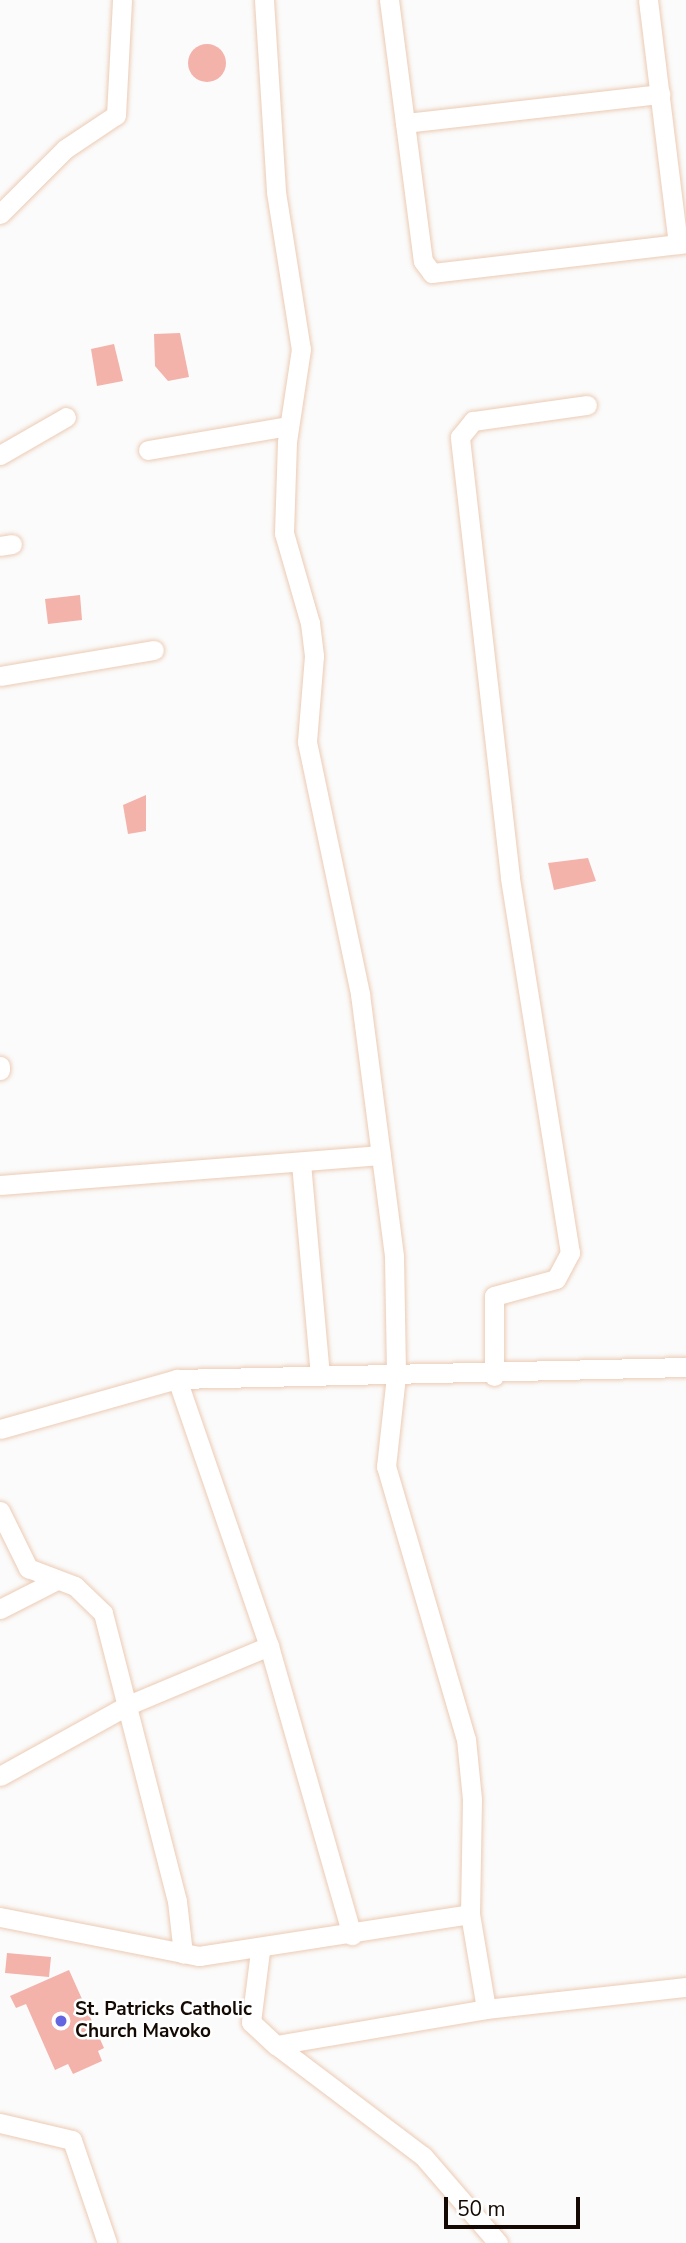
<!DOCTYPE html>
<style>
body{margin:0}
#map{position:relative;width:686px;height:2243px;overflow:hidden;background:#fbfbfb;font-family:"Nunito Sans",sans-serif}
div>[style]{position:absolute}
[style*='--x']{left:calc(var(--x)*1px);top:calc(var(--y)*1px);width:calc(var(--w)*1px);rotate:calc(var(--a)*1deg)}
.building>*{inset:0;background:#f3b2aa}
.round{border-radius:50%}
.roads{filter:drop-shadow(0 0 2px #eccbb4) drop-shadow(0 0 2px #eccbb4)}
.street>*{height:19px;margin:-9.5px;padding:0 9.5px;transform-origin:9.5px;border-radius:9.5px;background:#fff}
.dots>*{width:19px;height:19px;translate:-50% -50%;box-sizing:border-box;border:4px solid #fff;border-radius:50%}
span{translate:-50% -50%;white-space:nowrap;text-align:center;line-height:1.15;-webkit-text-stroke:5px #fff;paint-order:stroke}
.poi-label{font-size:19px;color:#140a03;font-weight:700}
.left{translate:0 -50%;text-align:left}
.scale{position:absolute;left:444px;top:2197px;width:136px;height:32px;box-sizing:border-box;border:4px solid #140a03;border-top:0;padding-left:9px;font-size:21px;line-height:24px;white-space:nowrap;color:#140a03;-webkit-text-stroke:5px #fff;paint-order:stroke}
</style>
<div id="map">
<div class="building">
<i class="round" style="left:188px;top:44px;width:38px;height:38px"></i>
<i style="clip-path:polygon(180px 333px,189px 377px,168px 381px,155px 366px,154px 334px)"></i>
<i style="clip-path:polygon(114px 344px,123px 381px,97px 386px,91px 349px)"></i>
<i style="clip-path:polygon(80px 595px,82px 620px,48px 624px,45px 599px)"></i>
<i style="clip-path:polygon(146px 795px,146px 831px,128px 834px,123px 805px)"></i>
<i style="clip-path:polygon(588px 858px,596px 881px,554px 890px,548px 863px)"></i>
<i style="clip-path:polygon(7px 1953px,51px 1957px,49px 1977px,5px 1973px)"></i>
<i style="clip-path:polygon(69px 1970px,104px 2048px,98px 2051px,102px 2061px,73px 2074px,68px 2064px,55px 2070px,26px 2004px,16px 2008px,10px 1996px)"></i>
</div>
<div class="roads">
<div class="street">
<i style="--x:264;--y:0;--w:192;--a:86.4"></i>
<i style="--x:276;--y:192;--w:159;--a:81"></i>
<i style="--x:301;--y:349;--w:94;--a:98.6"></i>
<i style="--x:287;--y:442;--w:91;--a:91.9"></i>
<i style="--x:284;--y:533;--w:94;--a:73.9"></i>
<i style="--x:310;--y:623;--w:33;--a:83"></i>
<i style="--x:314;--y:656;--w:86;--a:94.7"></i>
<i style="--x:307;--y:742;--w:258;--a:78.1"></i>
<i style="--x:360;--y:994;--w:265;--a:82.6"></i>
<i style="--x:394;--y:1257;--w:119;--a:89"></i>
<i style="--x:396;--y:1376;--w:91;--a:96.3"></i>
<i style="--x:386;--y:1466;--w:284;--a:73.7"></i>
<i style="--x:466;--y:1739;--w:60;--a:84.3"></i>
<i style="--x:472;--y:1799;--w:115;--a:91"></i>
<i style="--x:470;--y:1914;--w:96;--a:80.4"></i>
<i style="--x:389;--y:0;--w:263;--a:82.6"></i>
<i style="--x:423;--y:261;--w:15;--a:53"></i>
<i style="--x:432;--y:273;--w:256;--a:-6.7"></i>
<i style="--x:648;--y:0;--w:246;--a:83"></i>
<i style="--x:405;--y:123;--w:257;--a:-6.5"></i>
<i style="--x:0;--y:214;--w:92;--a:-45"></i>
<i style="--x:65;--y:149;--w:61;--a:-33.7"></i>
<i style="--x:116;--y:115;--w:115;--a:-87"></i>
<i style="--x:148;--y:450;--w:143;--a:-9.7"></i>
<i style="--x:0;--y:455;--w:76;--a:-29.9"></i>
<i style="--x:0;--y:546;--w:12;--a:-9"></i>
<i style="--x:0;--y:676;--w:156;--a:-9.6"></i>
<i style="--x:0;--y:1066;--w:4;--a:90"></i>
<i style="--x:301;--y:1163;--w:212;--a:84.9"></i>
<i style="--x:0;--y:1185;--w:382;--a:-4.5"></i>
<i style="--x:494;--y:1376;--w:80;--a:-90"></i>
<i style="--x:494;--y:1296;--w:64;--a:-15.3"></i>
<i style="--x:556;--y:1279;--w:30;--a:-62"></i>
<i style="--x:570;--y:1253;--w:381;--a:-99.1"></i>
<i style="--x:510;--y:877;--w:443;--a:-96.5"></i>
<i style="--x:460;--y:437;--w:21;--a:-51"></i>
<i style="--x:473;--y:421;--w:115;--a:-8"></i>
<i style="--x:177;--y:1379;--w:282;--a:71"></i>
<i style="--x:269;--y:1646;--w:301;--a:74"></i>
<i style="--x:0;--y:1429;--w:184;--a:-15.8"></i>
<i style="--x:177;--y:1379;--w:509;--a:-1.35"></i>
<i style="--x:0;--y:1511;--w:64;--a:63.8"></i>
<i style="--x:28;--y:1568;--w:50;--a:21"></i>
<i style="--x:75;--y:1586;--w:39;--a:44"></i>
<i style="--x:103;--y:1613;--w:297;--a:75.6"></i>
<i style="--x:177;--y:1901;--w:53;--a:83.5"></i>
<i style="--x:0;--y:1609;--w:62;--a:-27"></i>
<i style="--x:0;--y:1776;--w:146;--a:-29"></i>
<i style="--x:128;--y:1705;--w:153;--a:-22.7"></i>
<i style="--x:0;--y:1917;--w:203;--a:11.1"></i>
<i style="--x:199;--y:1956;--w:274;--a:-8.8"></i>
<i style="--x:260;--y:1951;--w:72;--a:97.2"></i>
<i style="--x:251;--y:2022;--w:34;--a:43"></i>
<i style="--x:276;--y:2045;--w:213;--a:-9.7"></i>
<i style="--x:486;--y:2009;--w:201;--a:-6.3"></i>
<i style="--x:276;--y:2045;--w:184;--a:37.1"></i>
<i style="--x:423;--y:2156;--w:115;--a:49.2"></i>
<i style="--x:0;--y:2123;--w:74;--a:13.3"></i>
<i style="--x:72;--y:2140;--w:109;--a:71.2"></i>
</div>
</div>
<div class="dots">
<i style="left:61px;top:2021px;background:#6566df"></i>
</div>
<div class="poi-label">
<span class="left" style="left:75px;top:2021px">St. Patricks Catholic<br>Church Mavoko</span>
</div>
<div class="scale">50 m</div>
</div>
